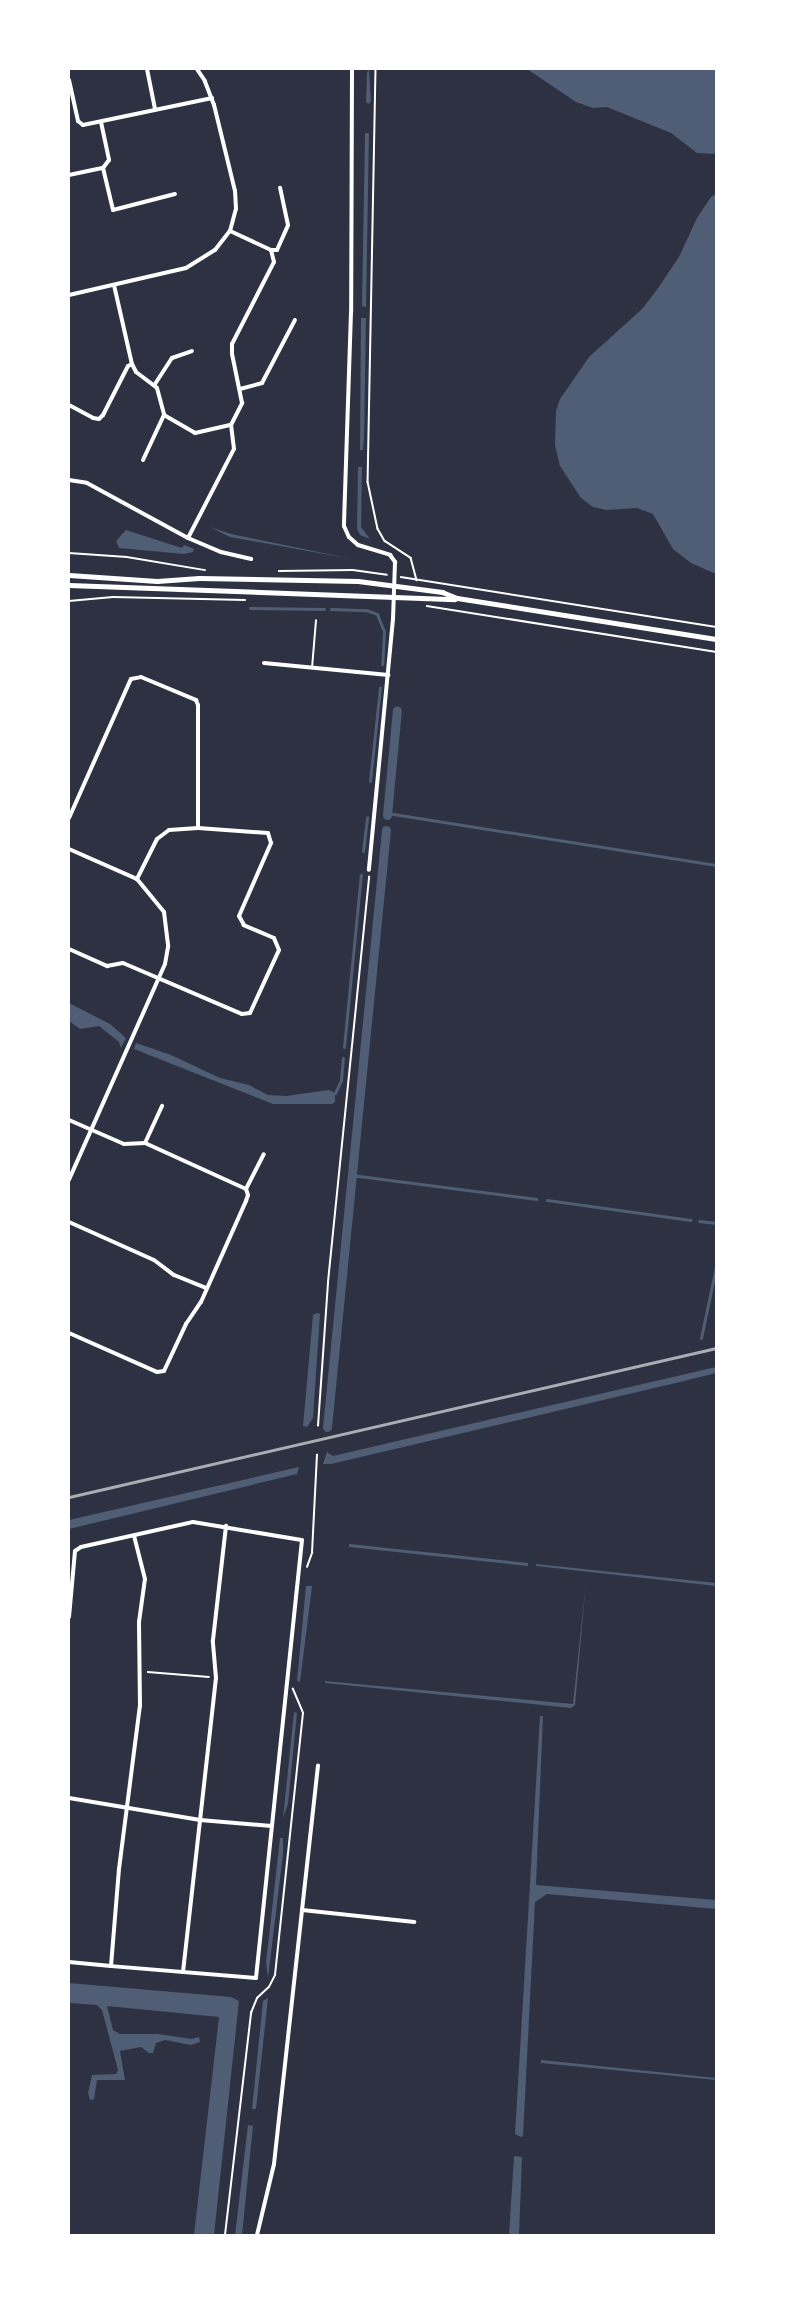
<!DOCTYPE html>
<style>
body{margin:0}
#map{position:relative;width:785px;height:2304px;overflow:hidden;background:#2d3142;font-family:"PT Sans",sans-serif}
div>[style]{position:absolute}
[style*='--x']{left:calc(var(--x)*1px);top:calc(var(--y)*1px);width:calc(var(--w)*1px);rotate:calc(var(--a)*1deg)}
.water>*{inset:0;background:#4f5d75}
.stream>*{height:3px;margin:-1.5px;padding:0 1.5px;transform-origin:1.5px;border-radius:1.5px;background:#4f5d75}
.canal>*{height:9px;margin:-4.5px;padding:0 4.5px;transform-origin:4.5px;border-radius:4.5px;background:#4f5d75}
.path>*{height:1.5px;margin:-0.75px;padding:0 0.75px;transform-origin:0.75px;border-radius:0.75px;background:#fff}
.service>*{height:2px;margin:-1px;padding:0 1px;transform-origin:1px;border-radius:1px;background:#fff}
.minor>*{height:4px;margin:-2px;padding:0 2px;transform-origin:2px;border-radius:2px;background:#fff}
.secondary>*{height:5px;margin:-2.5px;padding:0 2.5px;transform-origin:2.5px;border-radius:2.5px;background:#fff}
.rail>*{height:3px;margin:-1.5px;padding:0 1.5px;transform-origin:1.5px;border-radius:1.5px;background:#abadb3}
span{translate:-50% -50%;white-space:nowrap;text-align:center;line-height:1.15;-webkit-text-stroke:6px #fff;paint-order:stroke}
.frame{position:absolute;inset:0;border:70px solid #fff;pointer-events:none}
</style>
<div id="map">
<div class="water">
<i style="clip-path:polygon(527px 69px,716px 69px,716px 154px,697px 153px,671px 133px,607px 107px,593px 108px,576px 102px)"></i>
<i style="clip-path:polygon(369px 70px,371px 101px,369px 104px,366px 102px,367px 72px)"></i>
<i style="clip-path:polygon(365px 133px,369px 133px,366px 307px,362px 306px)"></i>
<i style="clip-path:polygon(716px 194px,716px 574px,691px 563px,673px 549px,653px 514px,637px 508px,606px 510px,593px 507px,581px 498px,560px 466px,555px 445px,556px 411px,560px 399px,589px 357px,642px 309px,656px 291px,679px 257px,697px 218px,711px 197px)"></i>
<i style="clip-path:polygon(361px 318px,366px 318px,364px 439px,363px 450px,360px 450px)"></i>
<i style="clip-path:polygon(358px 467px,362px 467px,361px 527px,370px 539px,360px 535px,357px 529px)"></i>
<i style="clip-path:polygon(210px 527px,231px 534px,352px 559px,230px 537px)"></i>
<i style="clip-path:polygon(126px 530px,182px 548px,184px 545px,194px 549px,193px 552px,184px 554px,119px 548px,116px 541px)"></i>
<i style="clip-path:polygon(69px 1003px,110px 1024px,126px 1038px,121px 1048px,119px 1042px,99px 1026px,80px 1029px,69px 1021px)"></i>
<i style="clip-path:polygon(136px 1043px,171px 1055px,220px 1078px,249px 1085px,268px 1095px,286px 1096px,329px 1090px,335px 1093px,335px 1102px,332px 1104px,273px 1104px,134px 1049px)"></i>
<i style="clip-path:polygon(317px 1313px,320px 1314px,313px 1418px,307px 1427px,303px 1426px,313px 1315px)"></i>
<i style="clip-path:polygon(716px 1367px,716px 1373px,684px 1381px,331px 1464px,323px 1464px,327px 1452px,333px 1456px)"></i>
<i style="clip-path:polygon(299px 1467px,297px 1474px,69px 1529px,69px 1520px)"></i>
<i style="clip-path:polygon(349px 1544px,528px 1563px,528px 1566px,349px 1547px)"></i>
<i style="clip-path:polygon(536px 1564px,716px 1583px,716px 1586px,536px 1566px)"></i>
<i style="clip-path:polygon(586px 1582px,575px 1705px,571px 1708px,325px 1683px,325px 1681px,573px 1704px)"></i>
<i style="clip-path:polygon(306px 1586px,312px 1586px,300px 1682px,297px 1681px)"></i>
<i style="clip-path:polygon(294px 1712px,297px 1713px,288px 1804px,283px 1818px)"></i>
<i style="clip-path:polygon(540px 1716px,543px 1716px,536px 1885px,716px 1900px,716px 1909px,547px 1894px,535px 1902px,523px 2136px,521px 2137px,515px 2134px)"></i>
<i style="clip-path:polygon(280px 1838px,283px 1838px,283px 1854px,268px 1978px,266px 1963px)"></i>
<i style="clip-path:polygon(69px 1983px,231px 1997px,239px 2001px,214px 2235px,194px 2235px,219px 2017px,107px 2006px,113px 2030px,120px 2034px,158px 2034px,192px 2039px,199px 2037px,200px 2042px,191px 2045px,165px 2040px,156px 2043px,153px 2053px,149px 2053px,141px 2047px,120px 2051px,125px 2080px,97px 2080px,94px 2099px,90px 2100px,88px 2093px,92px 2075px,116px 2074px,118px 2070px,102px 2010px,97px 2005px,69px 2003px)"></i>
<i style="clip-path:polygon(268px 1998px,256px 2109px,252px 2109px,263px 2001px)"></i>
<i style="clip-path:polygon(541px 2060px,716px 2078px,716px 2080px,541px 2063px)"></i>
<i style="clip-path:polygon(248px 2125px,253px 2126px,242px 2235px,235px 2235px)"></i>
<i style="clip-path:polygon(514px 2156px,522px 2157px,519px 2235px,509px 2235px)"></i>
</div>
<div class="stream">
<i style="--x:250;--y:608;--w:74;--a:0.8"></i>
<i style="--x:331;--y:609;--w:35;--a:2"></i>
<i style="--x:366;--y:610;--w:12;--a:20"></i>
<i style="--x:377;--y:614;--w:18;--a:68"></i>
<i style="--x:384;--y:631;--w:33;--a:93"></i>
<i style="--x:370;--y:781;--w:94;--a:-83.9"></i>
<i style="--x:387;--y:813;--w:333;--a:9"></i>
<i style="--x:363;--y:851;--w:34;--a:-83"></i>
<i style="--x:344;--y:1047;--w:173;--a:-84.4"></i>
<i style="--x:335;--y:1093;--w:14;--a:-65"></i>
<i style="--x:341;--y:1080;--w:22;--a:-85"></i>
<i style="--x:351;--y:1175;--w:187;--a:7.4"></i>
<i style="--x:547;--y:1200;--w:145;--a:7.9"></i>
<i style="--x:699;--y:1221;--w:17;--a:7"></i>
<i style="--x:701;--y:1338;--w:73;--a:-78.1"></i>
</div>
<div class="canal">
<i style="--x:387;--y:815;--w:105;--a:-84.6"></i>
<i style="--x:327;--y:1427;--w:600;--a:-84.36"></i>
</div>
<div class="path">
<i style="--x:376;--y:69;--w:413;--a:91.1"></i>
<i style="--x:368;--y:482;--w:48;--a:78"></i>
<i style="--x:378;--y:529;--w:14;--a:60"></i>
<i style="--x:385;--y:541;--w:31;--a:33"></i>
<i style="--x:411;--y:558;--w:23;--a:75"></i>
<i style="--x:69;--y:553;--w:58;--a:3.9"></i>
<i style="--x:127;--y:557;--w:79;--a:9.5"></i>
<i style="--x:279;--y:571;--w:74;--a:-0.8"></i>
<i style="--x:353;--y:570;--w:34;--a:8"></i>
<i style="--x:401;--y:577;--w:319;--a:9"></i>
<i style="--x:69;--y:601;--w:44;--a:-5.2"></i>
<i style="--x:113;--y:597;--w:132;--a:1.3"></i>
<i style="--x:427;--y:606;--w:293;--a:9"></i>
<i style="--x:318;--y:1426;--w:144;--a:-86"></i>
<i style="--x:328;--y:1282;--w:407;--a:-84.2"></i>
<i style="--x:307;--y:1567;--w:15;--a:-70"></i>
<i style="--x:312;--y:1553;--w:98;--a:-87.1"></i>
<i style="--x:148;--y:1672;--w:61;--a:4.7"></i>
<i style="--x:225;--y:2235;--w:224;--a:-83.3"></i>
<i style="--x:251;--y:2013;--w:16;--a:-68"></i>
<i style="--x:257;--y:1998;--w:16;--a:-43"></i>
<i style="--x:269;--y:1987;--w:13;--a:-63"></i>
<i style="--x:275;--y:1975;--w:263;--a:-83.9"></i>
<i style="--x:303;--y:1713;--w:26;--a:-113"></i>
</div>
<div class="service">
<i style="--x:312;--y:668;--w:48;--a:-85.2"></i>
</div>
<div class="minor">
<i style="--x:147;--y:69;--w:41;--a:78.7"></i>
<i style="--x:352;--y:69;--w:243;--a:90.2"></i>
<i style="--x:351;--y:312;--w:214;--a:91.9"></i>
<i style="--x:344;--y:526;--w:12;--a:66"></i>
<i style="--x:349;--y:537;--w:12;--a:42"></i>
<i style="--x:358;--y:545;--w:34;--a:17"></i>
<i style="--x:390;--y:555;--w:9;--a:54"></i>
<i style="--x:395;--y:562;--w:57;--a:92"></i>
<i style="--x:393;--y:619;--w:252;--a:95.5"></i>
<i style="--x:69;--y:80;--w:42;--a:77.6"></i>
<i style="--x:78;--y:121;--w:6;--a:39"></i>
<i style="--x:83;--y:125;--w:132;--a:-11.8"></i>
<i style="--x:101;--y:122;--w:39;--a:78"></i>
<i style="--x:109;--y:160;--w:10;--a:127"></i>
<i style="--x:103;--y:168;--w:43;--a:76.6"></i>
<i style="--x:113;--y:210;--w:64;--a:-14.5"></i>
<i style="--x:69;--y:175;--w:35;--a:-12"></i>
<i style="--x:271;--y:250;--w:6;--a:0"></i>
<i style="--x:277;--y:250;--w:27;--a:-66"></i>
<i style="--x:288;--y:225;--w:38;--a:-102"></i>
<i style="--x:114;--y:285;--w:81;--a:77.2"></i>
<i style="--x:132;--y:364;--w:9;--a:63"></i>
<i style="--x:136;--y:372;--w:26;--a:37"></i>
<i style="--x:157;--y:388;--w:28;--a:75"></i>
<i style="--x:164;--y:415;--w:36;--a:30"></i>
<i style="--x:195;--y:433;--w:37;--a:-13"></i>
<i style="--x:231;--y:425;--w:25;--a:-63"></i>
<i style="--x:242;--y:403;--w:50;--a:-101.5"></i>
<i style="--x:232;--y:354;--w:10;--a:-90"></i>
<i style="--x:232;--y:344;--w:92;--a:-62.9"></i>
<i style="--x:274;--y:262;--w:12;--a:-104"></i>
<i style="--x:271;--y:250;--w:45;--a:-155.1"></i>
<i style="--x:69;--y:295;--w:120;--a:-13"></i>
<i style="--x:186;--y:268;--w:34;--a:-32"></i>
<i style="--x:215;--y:250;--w:24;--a:-52"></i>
<i style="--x:230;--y:231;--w:23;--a:-75"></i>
<i style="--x:236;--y:209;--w:18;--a:-93"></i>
<i style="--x:235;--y:191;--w:89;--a:-103.7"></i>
<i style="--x:214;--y:105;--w:26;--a:-111"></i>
<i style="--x:205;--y:81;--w:14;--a:-124"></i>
<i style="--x:155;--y:384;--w:31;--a:-57"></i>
<i style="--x:172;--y:358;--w:21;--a:-19"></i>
<i style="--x:240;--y:389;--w:23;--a:-15"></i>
<i style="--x:262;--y:383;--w:71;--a:-62.4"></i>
<i style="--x:69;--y:405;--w:27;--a:28"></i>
<i style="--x:93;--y:418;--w:6;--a:9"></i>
<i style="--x:99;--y:419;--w:6;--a:-45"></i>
<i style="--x:103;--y:415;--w:55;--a:-63"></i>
<i style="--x:128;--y:366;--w:4;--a:-27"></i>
<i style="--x:143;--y:460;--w:50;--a:-65"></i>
<i style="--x:69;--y:480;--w:18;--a:9"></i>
<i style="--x:87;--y:483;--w:115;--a:28.6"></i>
<i style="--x:188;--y:538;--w:36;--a:23"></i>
<i style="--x:221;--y:552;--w:31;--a:13"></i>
<i style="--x:188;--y:538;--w:100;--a:-62.7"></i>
<i style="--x:234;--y:449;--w:24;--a:-97"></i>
<i style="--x:264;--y:663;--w:125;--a:5.5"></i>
<i style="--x:69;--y:818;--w:152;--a:-66"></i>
<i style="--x:131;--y:679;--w:10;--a:-11"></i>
<i style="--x:141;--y:677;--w:60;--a:22.7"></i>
<i style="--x:196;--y:700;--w:5;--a:68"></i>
<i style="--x:198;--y:705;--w:123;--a:90"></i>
<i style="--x:69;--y:849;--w:74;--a:23.8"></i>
<i style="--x:137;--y:879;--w:43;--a:50.7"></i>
<i style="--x:164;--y:912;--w:35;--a:83"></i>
<i style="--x:168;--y:947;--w:17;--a:100"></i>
<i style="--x:165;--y:964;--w:236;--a:114"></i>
<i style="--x:69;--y:949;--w:42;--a:24.1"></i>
<i style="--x:107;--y:966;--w:16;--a:-11"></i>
<i style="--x:123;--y:963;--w:129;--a:23.2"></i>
<i style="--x:242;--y:1014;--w:8;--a:-7"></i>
<i style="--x:250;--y:1013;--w:69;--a:-65.3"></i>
<i style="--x:279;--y:950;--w:13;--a:-113"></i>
<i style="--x:274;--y:938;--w:33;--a:-157"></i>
<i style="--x:244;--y:925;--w:10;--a:-119"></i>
<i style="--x:239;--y:916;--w:80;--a:-66.3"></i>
<i style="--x:271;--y:843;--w:10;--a:-107"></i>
<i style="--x:268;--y:833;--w:70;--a:-175.9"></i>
<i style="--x:198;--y:828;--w:29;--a:176"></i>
<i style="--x:169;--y:830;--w:15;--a:143"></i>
<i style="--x:157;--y:839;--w:45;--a:116.6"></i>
<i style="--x:69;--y:1120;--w:60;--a:23.6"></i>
<i style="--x:124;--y:1144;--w:21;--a:-3"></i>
<i style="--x:145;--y:1143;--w:111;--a:24.5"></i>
<i style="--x:145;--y:1143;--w:41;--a:-65.3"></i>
<i style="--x:246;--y:1189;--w:39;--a:-63"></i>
<i style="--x:69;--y:1222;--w:93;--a:24.1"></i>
<i style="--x:154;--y:1260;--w:25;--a:37"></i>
<i style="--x:174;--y:1275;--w:35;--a:22"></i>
<i style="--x:69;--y:1333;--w:96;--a:23.9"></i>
<i style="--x:157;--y:1372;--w:7;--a:-8"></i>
<i style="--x:164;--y:1371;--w:52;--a:-64.9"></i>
<i style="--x:186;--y:1324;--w:27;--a:-56"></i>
<i style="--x:201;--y:1302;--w:111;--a:-66"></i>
<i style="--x:246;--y:1201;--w:6;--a:-72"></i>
<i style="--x:248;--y:1195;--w:6;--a:-108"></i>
<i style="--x:69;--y:1617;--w:66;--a:-84.8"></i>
<i style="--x:75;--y:1551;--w:7;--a:-34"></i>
<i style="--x:81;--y:1547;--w:115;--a:-12.6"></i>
<i style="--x:193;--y:1522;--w:110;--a:9.4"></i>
<i style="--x:302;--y:1540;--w:440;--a:96"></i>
<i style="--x:256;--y:1978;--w:145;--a:-175.3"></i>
<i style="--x:111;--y:1966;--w:97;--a:-85.3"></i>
<i style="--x:119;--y:1869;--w:164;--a:-82.7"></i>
<i style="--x:140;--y:1706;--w:84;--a:-90.7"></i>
<i style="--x:139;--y:1622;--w:43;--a:-82.1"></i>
<i style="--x:145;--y:1579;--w:44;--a:-104.3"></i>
<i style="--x:69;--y:1798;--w:133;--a:9.5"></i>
<i style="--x:200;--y:1820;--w:72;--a:4.8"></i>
<i style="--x:302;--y:1910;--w:113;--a:6.1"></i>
<i style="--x:69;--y:1962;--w:42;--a:5.4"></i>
<i style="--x:183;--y:1972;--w:296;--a:-83.6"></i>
<i style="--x:216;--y:1678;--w:38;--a:-95"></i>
<i style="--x:213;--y:1640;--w:115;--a:-83.5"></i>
<i style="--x:257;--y:2235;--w:73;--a:-76.5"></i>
<i style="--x:274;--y:2164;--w:401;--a:-83.7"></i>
</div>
<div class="secondary">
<i style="--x:69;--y:575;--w:88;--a:3.9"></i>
<i style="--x:157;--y:581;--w:42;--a:-4.1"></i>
<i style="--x:199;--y:578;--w:159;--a:1.1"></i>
<i style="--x:358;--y:581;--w:85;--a:7.5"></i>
<i style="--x:442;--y:592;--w:16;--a:22"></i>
<i style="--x:457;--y:598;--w:262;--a:9"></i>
<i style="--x:69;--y:585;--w:386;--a:2.1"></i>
</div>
<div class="rail">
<i style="--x:69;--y:1497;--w:664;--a:-12.97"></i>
</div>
<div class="frame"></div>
</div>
